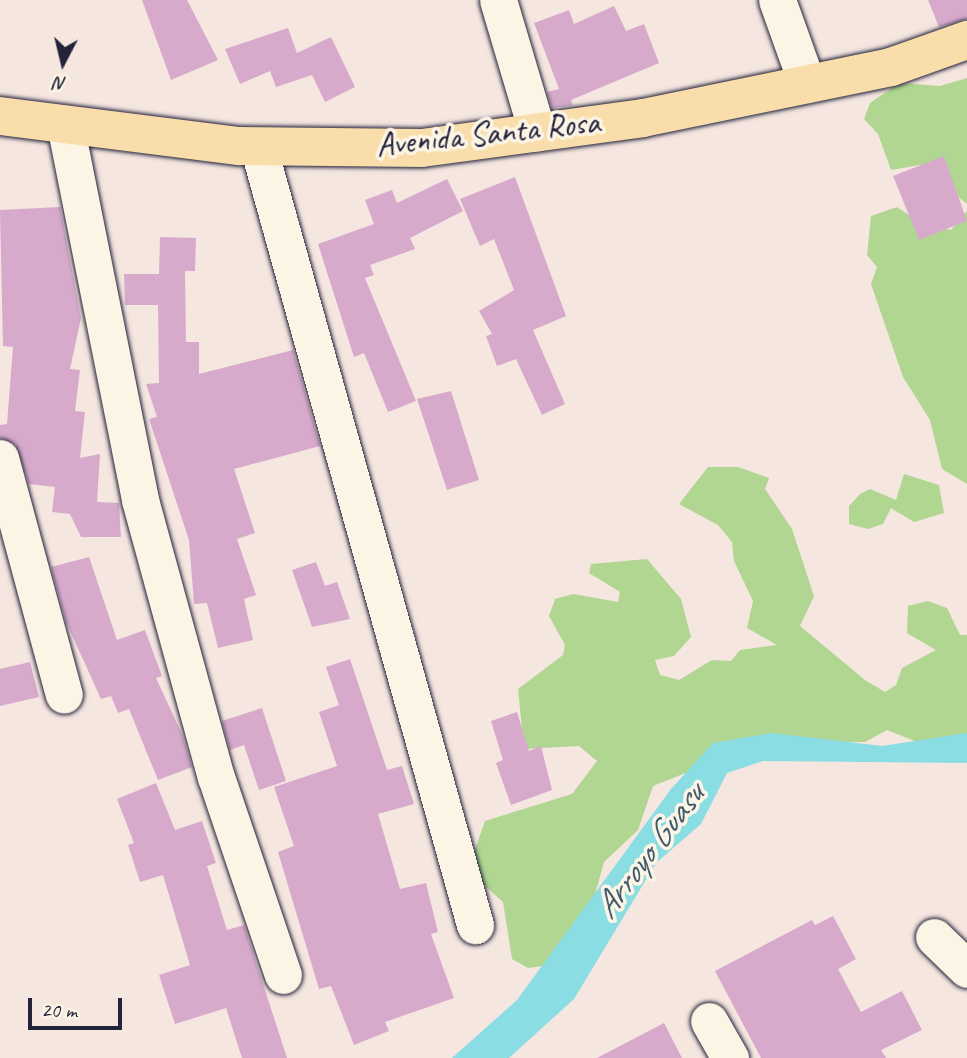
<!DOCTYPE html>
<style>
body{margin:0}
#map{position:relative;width:967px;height:1058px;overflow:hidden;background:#f5e6e0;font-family:Caveat,sans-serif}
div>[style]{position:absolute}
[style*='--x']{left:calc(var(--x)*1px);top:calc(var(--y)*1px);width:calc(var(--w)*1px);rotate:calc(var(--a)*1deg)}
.green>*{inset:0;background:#b0d691}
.water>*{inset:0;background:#8bdde4}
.building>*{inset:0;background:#d7aacc}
.roads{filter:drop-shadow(0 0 2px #22223b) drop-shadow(0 0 2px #22223b)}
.minor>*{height:37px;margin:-18.5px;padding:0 18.5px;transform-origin:18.5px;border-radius:18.5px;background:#fcf5e5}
.major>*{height:38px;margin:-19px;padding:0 19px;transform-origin:19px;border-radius:19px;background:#f9deab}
span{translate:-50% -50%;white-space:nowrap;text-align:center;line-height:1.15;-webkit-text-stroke:7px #fcf5e5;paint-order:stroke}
.street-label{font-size:33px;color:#22223b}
.water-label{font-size:35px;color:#425a6e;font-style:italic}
.north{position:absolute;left:28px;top:28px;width:70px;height:70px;-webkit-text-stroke:5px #fcf5e5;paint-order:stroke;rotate:187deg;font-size:19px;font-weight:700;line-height:28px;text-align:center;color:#22223b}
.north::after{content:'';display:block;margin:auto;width:24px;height:32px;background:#22223b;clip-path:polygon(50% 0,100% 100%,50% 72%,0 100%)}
.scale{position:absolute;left:28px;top:998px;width:94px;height:32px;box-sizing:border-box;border:4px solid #22223b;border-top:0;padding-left:9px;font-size:21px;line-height:24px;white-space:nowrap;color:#22223b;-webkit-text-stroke:5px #fcf5e5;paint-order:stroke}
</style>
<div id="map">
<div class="green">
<i style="clip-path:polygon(967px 78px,967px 204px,920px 165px,891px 170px,878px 134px,864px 119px,870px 103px,899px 83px,940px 86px)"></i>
<i style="clip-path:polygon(897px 207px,924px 225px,951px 230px,967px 211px,967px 484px,942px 469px,930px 420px,903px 377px,871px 284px,877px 267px,867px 255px,871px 216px)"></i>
<i style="clip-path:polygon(708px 467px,738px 467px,769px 478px,765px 489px,792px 529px,814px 596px,800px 626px,865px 680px,885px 692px,896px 685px,902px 668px,936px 650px,907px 633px,908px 606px,928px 601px,947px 608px,960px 635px,967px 635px,967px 744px,917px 742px,887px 730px,865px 742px,820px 742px,693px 770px,653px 786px,638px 830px,604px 862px,594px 898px,557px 964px,528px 968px,512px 959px,503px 902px,475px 877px,472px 858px,485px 821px,572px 794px,597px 761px,579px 746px,524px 749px,518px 689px,563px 655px,565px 645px,549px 616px,555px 599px,573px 594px,618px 602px,620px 592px,589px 573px,591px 564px,647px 559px,681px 599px,691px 637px,674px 656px,655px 660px,660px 675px,679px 680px,712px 660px,731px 661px,740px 650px,777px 645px,747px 628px,753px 601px,734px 561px,732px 542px,718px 525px,679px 504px)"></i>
<i style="clip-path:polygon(904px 474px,939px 485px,944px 513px,914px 522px,891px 508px,883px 524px,868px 529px,849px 524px,849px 506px,860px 494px,870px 489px,896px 500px)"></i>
</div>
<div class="water">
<i style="clip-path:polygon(772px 733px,882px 746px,967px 733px,967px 763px,763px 761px,727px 773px,701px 824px,656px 863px,574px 999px,509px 1058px,452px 1058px,517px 1000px,671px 789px,713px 743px)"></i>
</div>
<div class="building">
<i style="clip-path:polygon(142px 0,187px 0,218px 60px,171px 80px)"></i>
<i style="clip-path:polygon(928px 0,967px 0,967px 19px,939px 27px)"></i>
<i style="clip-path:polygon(614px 6px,626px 31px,644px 24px,659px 63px,571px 100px,573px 105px,552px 108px,547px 92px,559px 89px,534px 23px,569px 10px,574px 24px)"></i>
<i style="clip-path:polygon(288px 28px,297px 53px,331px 37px,355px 87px,325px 102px,312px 75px,276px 87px,270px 71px,240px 84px,225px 49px)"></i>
<i style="clip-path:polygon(944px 156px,967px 221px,919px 240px,893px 176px)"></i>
<i style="clip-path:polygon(515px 177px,566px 316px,533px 330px,565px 404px,542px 415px,516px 359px,497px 366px,486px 336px,492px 334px,479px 311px,514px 290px,494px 239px,480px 246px,460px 199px)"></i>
<i style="clip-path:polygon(447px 179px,463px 211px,410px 238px,415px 249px,370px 265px,374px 275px,365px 278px,416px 401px,388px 412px,364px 353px,354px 357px,318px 244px,374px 224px,365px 200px,392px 190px,397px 203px)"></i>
<i style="clip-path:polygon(60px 207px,81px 318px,70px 369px,80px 370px,75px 411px,85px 412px,80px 458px,100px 454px,97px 502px,119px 503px,121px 537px,81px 537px,70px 514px,52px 512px,55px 487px,29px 484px,15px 444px,0 438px,0 425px,7px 424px,13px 347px,3px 346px,0 210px)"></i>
<i style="clip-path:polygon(160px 237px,196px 238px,195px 271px,185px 271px,186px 342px,199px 342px,199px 374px,293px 350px,320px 446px,234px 469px,255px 533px,237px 539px,256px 595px,244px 599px,253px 640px,218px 648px,207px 603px,194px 604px,189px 540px,149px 419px,157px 417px,146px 384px,159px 383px,158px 305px,125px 305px,124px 274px,159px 274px)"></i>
<i style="clip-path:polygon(451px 391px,479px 480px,447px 490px,417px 399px)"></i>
<i style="clip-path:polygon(89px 557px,117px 640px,145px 630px,162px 676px,156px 678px,182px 734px,192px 767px,158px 780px,129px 709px,118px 713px,111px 696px,101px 699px,66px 622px,51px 567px)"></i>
<i style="clip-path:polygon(316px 562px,325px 586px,337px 582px,350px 619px,312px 627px,292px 570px)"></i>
<i style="clip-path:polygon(350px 659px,387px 770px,402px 766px,414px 804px,378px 814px,400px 889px,426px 883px,438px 932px,431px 934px,454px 998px,385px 1022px,389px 1031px,354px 1045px,331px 986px,319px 989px,278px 852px,294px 846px,274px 787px,337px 766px,319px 712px,339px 705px,326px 667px)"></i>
<i style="clip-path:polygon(30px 662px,39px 697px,0 706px,0 669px)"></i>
<i style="clip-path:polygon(262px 708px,286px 781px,259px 790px,244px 745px,230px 750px,222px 721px)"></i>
<i style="clip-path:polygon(517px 712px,529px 751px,541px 746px,552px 790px,511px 805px,496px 763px,503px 760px,491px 721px)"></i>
<i style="clip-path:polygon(156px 783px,175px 830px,202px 821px,216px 863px,207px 866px,227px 930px,244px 925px,287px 1058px,242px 1058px,226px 1008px,175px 1024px,159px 975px,190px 965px,163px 875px,140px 882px,128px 845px,134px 843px,117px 799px)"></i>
<i style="clip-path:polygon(833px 916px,856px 959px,838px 969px,861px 1012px,902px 991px,922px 1030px,881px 1050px,886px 1058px,761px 1058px,715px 971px,812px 920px,815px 925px)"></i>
<i style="clip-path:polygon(664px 1023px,682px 1058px,597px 1058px)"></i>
</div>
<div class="roads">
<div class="minor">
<i style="--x:498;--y:0;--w:138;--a:73.5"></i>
<i style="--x:777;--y:0;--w:89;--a:70.3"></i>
<i style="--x:65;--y:124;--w:383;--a:78.7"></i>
<i style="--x:140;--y:500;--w:287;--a:74.7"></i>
<i style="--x:216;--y:777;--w:209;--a:71.3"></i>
<i style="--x:258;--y:146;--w:809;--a:74.43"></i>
<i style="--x:0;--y:458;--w:245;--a:74.9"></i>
<i style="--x:934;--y:937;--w:46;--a:44.1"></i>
<i style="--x:709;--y:1021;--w:43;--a:60.4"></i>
</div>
<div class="major">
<i style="--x:0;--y:116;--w:241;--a:7.2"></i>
<i style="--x:239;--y:146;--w:183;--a:0.6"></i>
<i style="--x:422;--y:148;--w:223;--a:-7.7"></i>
<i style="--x:643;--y:118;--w:253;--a:-11.6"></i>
<i style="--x:891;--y:67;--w:81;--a:-19.6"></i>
</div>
</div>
<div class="street-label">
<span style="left:488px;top:134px;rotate:-6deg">Avenida Santa Rosa</span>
</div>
<div class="water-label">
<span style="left:649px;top:851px;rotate:-53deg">Arroyo Guasu</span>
</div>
<div class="north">N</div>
<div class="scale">20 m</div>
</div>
